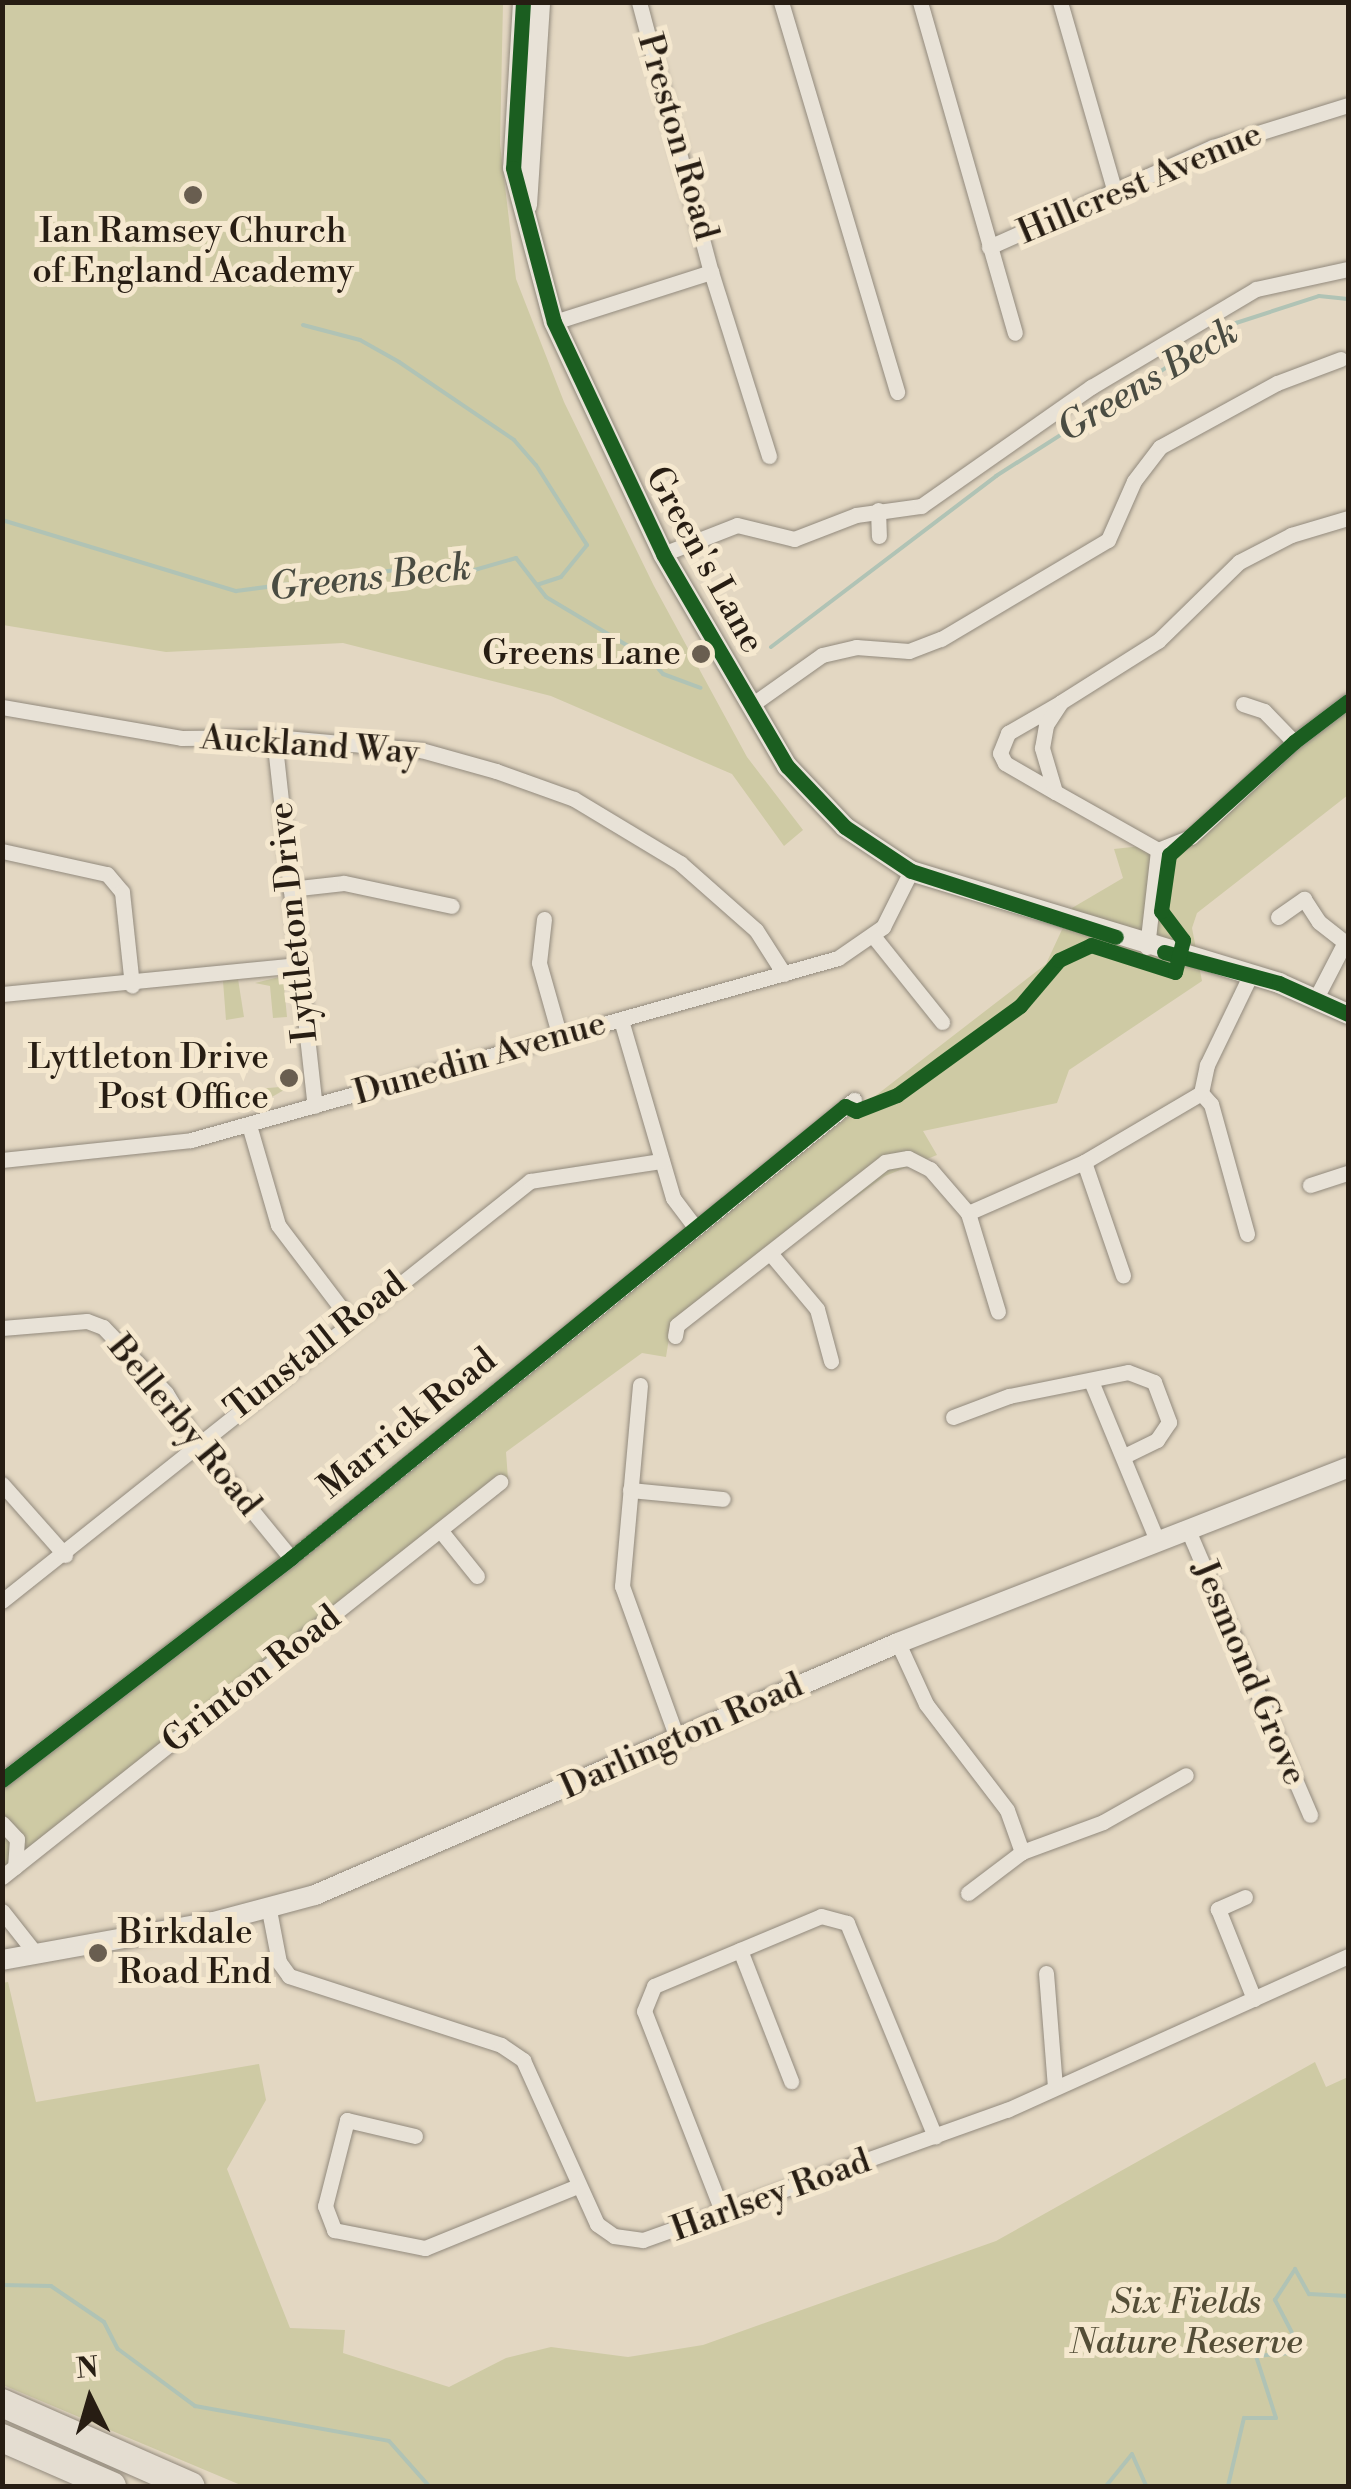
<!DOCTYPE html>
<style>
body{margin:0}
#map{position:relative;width:1351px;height:2489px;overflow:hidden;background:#e3d7c2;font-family:"Libre Bodoni",serif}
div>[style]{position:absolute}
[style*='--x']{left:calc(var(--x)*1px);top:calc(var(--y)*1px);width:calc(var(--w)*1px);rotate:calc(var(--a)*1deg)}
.green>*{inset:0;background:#cecaa4}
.stream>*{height:4px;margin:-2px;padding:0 2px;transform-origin:2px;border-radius:2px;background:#b0c3b5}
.roads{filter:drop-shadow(0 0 2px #928a7d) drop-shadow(0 0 2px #928a7d)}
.street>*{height:15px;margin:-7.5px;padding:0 7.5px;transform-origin:7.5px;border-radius:7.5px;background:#e8e2d7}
.secondary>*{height:20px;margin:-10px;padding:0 10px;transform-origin:10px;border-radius:10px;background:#e8e2d7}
.highway>*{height:28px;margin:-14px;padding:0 14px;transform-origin:14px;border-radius:14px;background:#e4ddd1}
.cycleway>*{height:15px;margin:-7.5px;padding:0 7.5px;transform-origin:7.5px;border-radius:7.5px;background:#1b5e20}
.dots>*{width:28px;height:28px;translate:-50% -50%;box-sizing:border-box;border:5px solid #f5e8cf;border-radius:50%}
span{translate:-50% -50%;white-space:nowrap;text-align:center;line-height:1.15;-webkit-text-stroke:10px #f5e8cf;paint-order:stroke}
.street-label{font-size:35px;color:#271d13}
.poi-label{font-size:35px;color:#271d13}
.right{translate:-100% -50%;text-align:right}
.left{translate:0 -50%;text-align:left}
.park-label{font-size:35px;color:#544e37;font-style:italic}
.water-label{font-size:38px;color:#4a4c42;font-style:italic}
.frame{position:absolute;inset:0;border:5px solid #271d13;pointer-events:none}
.north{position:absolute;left:40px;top:2349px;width:100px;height:100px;-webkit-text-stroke:8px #f5e8cf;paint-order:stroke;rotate:355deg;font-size:28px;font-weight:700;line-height:40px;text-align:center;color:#271d13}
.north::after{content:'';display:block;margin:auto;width:35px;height:45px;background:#271d13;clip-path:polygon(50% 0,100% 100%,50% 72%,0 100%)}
</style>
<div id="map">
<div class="green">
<i style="clip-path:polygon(426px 2px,503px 3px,500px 144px,516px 279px,564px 402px,654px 586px,747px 757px,803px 830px,784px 846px,732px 774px,551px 696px,343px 643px,166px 652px,3px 625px,2px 3px)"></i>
<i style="clip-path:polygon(1348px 703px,1348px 795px,1197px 913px,1192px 928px,1202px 981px,1069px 1070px,1057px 1103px,923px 1131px,937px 1155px,885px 1176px,670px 1332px,666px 1357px,642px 1353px,506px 1452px,508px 1479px,3px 1884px,3px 1770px,1046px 964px,1072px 908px,1123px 878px,1114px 849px,1178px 842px)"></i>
<i style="clip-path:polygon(283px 976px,287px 1017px,273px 1018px,270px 986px,255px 983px)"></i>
<i style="clip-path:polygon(238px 979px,244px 1017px,226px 1020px,223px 981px)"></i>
<i style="clip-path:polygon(291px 1086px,249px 1110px,247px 1090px)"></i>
<i style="clip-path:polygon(8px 1982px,36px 2102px,259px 2064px,266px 2100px,227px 2169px,290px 2328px,345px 2330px,343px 2353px,449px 2387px,506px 2358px,551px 2347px,628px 2357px,703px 2345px,996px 2241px,1315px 2062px,1326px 2087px,1348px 2077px,1348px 2486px,243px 2486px,3px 2385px,2px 1983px)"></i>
</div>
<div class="stream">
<i style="--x:303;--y:325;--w:59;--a:14.7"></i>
<i style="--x:360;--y:340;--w:45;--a:29.4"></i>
<i style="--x:399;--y:362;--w:139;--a:34.1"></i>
<i style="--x:514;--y:440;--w:33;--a:49"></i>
<i style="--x:536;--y:465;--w:95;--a:57.5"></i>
<i style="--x:587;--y:545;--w:41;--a:129.1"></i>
<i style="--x:561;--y:577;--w:25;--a:162"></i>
<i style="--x:2;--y:520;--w:245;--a:16.9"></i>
<i style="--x:236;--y:591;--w:167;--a:-7.5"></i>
<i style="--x:402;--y:569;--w:69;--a:1.7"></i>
<i style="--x:471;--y:571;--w:47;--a:-16.1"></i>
<i style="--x:516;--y:558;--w:49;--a:52.4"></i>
<i style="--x:546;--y:597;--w:121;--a:30.8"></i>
<i style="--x:650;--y:659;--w:20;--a:49"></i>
<i style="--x:663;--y:674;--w:40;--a:20.2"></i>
<i style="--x:771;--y:647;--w:283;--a:-37.2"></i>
<i style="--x:996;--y:476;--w:285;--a:-32.5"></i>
<i style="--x:1236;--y:323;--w:87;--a:-18"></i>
<i style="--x:1319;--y:296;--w:29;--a:6"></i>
<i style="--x:2;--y:2285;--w:49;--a:1.2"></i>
<i style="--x:51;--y:2286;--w:64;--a:34.2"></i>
<i style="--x:104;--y:2322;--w:30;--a:63"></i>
<i style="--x:118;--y:2349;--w:96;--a:36.5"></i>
<i style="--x:195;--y:2406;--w:197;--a:10.2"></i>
<i style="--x:389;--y:2441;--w:60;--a:48.4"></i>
<i style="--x:1106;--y:2486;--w:41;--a:-50.9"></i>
<i style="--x:1132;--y:2454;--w:35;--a:66"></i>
<i style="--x:1228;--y:2486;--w:70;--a:-76.8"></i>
<i style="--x:1244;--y:2418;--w:32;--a:0"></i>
<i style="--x:1276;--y:2418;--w:65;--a:-107.9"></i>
<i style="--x:1256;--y:2356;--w:46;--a:-5"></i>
<i style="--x:1302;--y:2352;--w:59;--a:-117.4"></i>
<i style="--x:1275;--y:2300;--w:37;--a:-57"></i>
<i style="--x:1295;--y:2269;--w:29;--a:61"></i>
<i style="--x:1309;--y:2294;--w:39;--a:3"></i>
</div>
<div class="roads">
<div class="street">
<i style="--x:639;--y:2;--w:279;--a:75.1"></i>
<i style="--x:711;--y:272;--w:193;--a:72.5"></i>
<i style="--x:781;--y:2;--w:407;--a:73.4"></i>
<i style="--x:920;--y:2;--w:344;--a:74"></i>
<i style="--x:1060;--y:2;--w:198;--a:73.9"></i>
<i style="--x:989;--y:247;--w:245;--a:-24.1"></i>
<i style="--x:1213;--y:147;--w:141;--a:-17.3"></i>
<i style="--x:554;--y:322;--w:165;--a:-17.7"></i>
<i style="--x:878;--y:510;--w:26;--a:88"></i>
<i style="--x:663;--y:554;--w:79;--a:-21.4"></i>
<i style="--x:737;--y:525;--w:59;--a:13.8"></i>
<i style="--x:794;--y:539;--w:66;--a:-21.2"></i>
<i style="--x:856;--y:515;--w:66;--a:-7.9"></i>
<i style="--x:921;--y:506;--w:208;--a:-35"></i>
<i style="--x:1091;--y:387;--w:192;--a:-30.7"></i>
<i style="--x:1256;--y:289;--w:94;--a:-12.3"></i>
<i style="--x:1243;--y:704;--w:22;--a:18"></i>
<i style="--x:1264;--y:711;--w:43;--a:45.9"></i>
<i style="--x:750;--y:706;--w:88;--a:-35.3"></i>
<i style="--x:822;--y:655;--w:35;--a:-13"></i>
<i style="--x:856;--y:647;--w:53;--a:4.3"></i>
<i style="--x:909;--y:651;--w:34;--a:-21"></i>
<i style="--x:941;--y:639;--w:194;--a:-30.7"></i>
<i style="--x:1108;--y:540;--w:64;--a:-66.2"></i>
<i style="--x:1134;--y:481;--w:43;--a:-52.6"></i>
<i style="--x:1160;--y:447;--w:133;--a:-28.7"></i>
<i style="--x:1277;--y:383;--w:68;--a:-20.6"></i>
<i style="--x:2;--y:707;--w:182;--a:9.8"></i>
<i style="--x:181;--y:738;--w:93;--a:-0.6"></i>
<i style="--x:274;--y:737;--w:148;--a:5.1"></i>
<i style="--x:421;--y:750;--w:78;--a:15.6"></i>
<i style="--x:496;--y:771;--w:83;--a:19.7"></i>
<i style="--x:574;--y:799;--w:124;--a:31.1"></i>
<i style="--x:680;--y:863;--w:101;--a:41.4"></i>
<i style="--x:756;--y:930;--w:52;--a:57.5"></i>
<i style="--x:274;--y:737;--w:371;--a:83.7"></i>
<i style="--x:1055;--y:792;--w:58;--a:-149.9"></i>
<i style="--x:1005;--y:763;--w:11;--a:-117"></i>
<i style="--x:1000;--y:753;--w:22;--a:-68"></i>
<i style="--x:1008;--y:733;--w:60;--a:-30"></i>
<i style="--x:1158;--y:850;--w:118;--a:-150.6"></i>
<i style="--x:1055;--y:792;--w:46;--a:-106.5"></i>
<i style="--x:1042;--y:748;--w:23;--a:-80"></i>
<i style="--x:1046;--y:725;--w:27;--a:-57"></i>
<i style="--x:1061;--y:702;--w:115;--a:-32.2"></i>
<i style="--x:1158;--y:641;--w:113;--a:-44.3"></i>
<i style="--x:1239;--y:562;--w:59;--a:-27.4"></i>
<i style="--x:1291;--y:535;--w:59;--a:-16.6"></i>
<i style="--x:2;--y:851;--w:107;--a:12.4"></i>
<i style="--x:107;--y:874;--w:23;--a:50"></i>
<i style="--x:122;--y:892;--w:94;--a:83.9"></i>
<i style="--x:290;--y:889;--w:54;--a:-6.3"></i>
<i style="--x:344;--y:883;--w:110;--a:12"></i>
<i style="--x:1278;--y:917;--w:32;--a:-35"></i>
<i style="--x:1304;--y:899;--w:27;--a:57"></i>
<i style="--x:1319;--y:922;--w:33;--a:38"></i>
<i style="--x:1345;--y:942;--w:63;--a:117.4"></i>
<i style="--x:544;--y:919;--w:44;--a:96.5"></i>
<i style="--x:539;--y:963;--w:77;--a:74.2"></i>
<i style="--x:874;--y:937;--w:109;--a:51.3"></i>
<i style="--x:1147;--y:947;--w:98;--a:-83.5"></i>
<i style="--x:1158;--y:850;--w:35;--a:-22"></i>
<i style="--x:1191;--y:837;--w:140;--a:-42.7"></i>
<i style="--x:1294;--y:742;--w:68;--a:-37.2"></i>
<i style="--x:2;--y:994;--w:298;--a:-5.6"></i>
<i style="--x:621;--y:1020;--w:185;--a:73.7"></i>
<i style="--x:673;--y:1198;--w:38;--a:53"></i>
<i style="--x:1201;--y:1093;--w:15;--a:48"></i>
<i style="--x:1211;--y:1104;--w:135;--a:74.5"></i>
<i style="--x:249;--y:1125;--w:104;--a:73.8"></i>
<i style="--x:278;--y:1225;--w:119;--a:52.8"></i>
<i style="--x:2;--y:1160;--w:190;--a:-6"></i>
<i style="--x:191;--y:1140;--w:672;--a:-15.71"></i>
<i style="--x:838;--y:958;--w:55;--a:-34.6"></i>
<i style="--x:883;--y:927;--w:63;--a:-63.4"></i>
<i style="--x:1084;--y:1162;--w:120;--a:71"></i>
<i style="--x:1310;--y:1185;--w:40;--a:-18"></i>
<i style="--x:968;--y:1213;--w:127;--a:-23.7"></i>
<i style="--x:1084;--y:1162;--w:136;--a:-30.5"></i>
<i style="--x:1201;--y:1093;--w:29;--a:-78"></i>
<i style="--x:1207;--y:1065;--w:99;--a:-64.2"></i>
<i style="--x:968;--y:1213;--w:103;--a:73.1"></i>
<i style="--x:770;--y:1253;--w:73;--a:50"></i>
<i style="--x:817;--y:1309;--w:54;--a:74.9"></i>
<i style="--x:2;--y:1328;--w:85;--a:-4.7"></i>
<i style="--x:87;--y:1321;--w:17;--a:21"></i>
<i style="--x:103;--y:1327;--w:91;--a:46.3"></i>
<i style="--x:166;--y:1393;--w:57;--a:58.5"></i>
<i style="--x:196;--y:1442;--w:150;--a:50.7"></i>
<i style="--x:675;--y:1336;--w:11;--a:-80"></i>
<i style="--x:677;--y:1325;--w:264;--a:-38.1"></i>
<i style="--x:885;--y:1162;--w:23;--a:-10"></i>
<i style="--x:908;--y:1158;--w:25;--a:27"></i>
<i style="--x:930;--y:1169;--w:58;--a:49.2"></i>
<i style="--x:1091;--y:1381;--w:175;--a:67.5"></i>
<i style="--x:640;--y:1385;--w:202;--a:95.1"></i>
<i style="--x:622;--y:1586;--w:162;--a:70.1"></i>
<i style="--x:953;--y:1417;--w:60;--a:-20.6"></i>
<i style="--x:1009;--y:1396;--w:121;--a:-11.4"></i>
<i style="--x:1128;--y:1372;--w:28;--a:21"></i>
<i style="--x:1154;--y:1382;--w:43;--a:69.4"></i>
<i style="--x:1169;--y:1422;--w:22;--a:124"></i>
<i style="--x:1157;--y:1440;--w:37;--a:154"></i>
<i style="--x:2;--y:1484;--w:95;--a:48.4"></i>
<i style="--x:630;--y:1490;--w:93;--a:5.5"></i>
<i style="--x:440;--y:1530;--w:59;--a:51.2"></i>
<i style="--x:1188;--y:1530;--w:310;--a:66.8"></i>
<i style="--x:2;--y:1601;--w:675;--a:-38.5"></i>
<i style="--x:530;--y:1181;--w:133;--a:-8.7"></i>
<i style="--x:898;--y:1643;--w:67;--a:65.3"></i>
<i style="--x:926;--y:1704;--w:133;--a:52.6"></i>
<i style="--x:1007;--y:1810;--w:45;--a:70.3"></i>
<i style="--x:1022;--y:1852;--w:86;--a:-20.3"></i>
<i style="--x:1103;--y:1822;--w:95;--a:-29.5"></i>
<i style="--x:2;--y:1780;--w:364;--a:-37.5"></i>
<i style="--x:291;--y:1558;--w:726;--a:-39.13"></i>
<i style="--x:2;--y:1823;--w:22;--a:47"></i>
<i style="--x:17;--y:1839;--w:28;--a:94"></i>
<i style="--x:2;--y:1877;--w:636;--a:-38.42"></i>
<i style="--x:968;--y:1893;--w:68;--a:-37.2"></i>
<i style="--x:1245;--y:1897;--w:30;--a:156"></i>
<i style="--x:1218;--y:1909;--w:97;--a:68.2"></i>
<i style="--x:269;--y:1910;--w:53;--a:79.1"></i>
<i style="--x:279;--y:1962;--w:17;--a:54"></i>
<i style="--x:289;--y:1976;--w:223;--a:18"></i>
<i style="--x:501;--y:2045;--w:27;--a:34"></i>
<i style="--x:523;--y:2060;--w:180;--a:65.7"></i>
<i style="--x:597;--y:2224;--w:21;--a:35"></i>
<i style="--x:614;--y:2236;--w:29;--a:8"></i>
<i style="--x:643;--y:2240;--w:387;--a:-19.7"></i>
<i style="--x:1007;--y:2110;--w:374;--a:-24.3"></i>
<i style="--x:2;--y:1911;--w:55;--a:51.7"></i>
<i style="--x:740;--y:1950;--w:141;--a:68.7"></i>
<i style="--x:1046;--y:1973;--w:115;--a:85.5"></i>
<i style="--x:415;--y:2136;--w:70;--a:-166.8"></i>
<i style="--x:347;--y:2120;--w:89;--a:104.3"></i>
<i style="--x:325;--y:2206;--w:26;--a:69"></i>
<i style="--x:334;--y:2230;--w:93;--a:11.2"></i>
<i style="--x:425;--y:2248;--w:165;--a:-22.1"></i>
<i style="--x:724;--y:2216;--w:220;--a:-111.3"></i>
<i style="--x:644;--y:2011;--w:27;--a:-68"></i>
<i style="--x:654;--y:1986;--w:181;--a:-22.7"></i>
<i style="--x:821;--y:1916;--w:27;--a:15"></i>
<i style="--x:847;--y:1923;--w:231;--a:67.6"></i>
</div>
<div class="secondary">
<i style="--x:523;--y:2;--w:166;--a:93.4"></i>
<i style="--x:513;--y:168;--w:159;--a:75.1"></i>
<i style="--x:554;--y:322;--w:256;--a:64.8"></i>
<i style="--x:663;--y:554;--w:246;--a:59.7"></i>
<i style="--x:787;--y:766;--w:84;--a:46.4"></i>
<i style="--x:845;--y:827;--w:79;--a:33.7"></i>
<i style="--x:911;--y:871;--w:385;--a:16.9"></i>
<i style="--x:1279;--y:983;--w:76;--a:24.2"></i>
<i style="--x:527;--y:205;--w:203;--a:-86.3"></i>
<i style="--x:2;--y:1960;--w:215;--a:-10.2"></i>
<i style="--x:214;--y:1922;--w:105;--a:-15"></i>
<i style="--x:315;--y:1895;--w:635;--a:-23.38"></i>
<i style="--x:898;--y:1643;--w:483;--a:-21.3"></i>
</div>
<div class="highway">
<i style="--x:2;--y:2403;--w:206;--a:23.8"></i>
<i style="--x:2;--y:2438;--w:120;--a:23.6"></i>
</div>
</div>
<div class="cycleway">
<i style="--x:523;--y:2;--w:166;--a:93.4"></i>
<i style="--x:513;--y:168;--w:159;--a:75.1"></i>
<i style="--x:554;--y:322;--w:256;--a:64.8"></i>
<i style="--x:663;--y:554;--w:246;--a:59.7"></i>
<i style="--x:787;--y:766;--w:84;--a:46.4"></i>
<i style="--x:845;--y:827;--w:79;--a:33.7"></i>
<i style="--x:911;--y:871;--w:215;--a:17.8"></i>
<i style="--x:1164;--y:952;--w:119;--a:15.1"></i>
<i style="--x:1279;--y:983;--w:76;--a:24.2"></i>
<i style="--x:2;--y:1780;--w:364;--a:-37.5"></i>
<i style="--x:291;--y:1558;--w:715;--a:-39.21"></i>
<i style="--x:845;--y:1106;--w:12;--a:24"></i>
<i style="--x:856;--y:1111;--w:44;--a:-21.3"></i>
<i style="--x:897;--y:1095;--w:152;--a:-35.9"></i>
<i style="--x:1020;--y:1006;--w:60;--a:-49.7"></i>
<i style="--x:1059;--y:960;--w:35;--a:-25"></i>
<i style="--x:1091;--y:945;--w:88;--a:17.8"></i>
<i style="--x:1175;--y:972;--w:33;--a:-76"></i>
<i style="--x:1183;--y:940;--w:36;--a:-127"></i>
<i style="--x:1161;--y:911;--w:57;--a:-81.9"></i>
<i style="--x:1169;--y:855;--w:169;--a:-42.1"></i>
<i style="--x:1294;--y:742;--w:68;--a:-37.2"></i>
</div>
<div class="dots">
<i style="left:193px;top:195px;background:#695e50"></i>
<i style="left:701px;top:654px;background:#695e50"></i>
<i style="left:289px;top:1078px;background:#695e50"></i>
<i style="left:98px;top:1953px;background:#695e50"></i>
</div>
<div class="street-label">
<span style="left:677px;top:137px;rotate:74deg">Preston Road</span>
<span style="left:1140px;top:184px;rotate:-23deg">Hillcrest Avenue</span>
<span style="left:704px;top:560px;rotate:61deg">Green's Lane</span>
<span style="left:310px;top:746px;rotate:4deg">Auckland Way</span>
<span style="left:294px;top:922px;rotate:-96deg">Lyttleton Drive</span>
<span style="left:480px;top:1059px;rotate:-16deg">Dunedin Avenue</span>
<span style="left:316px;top:1347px;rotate:-38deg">Tunstall Road</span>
<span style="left:408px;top:1424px;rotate:-39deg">Marrick Road</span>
<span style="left:184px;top:1426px;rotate:51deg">Bellerby Road</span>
<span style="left:1249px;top:1673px;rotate:67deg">Jesmond Grove</span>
<span style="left:252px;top:1680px;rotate:-38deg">Grinton Road</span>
<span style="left:682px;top:1737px;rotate:-24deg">Darlington Road</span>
<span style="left:771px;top:2196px;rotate:-20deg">Harlsey Road</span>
</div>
<div class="poi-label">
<span style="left:193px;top:252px">Ian Ramsey Church<br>of England Academy</span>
<span class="right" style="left:681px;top:654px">Greens Lane</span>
<span class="right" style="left:269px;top:1078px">Lyttleton Drive<br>Post Office</span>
<span class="left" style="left:118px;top:1953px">Birkdale<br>Road End</span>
</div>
<div class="park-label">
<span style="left:1186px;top:2323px">Six Fields<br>Nature Reserve</span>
</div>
<div class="water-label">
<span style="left:1148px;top:381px;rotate:-31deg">Greens Beck</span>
<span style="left:370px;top:578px;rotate:-6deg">Greens Beck</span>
</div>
<div class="frame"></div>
<div class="north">N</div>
</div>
